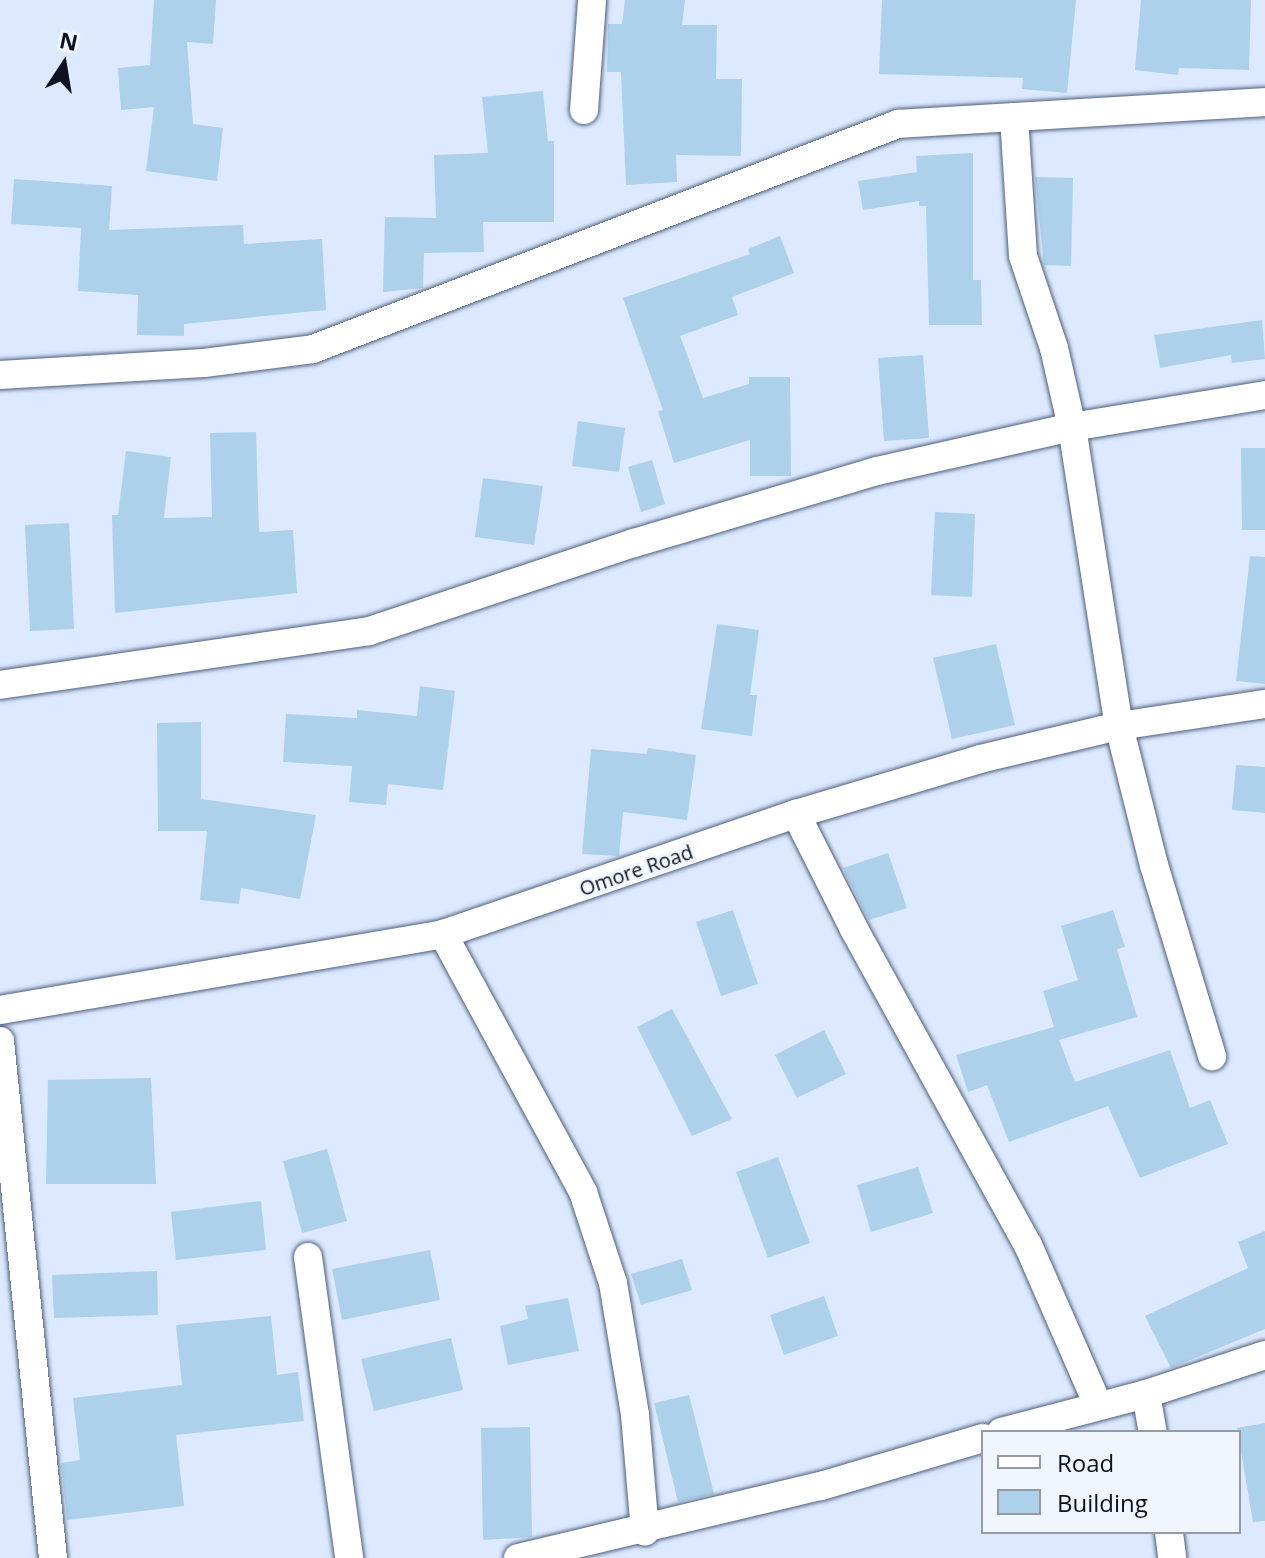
<!DOCTYPE html>
<style>
body{margin:0}
#map{position:relative;width:1265px;height:1558px;overflow:hidden;background:#dce9fe;font-family:"Open Sans",sans-serif}
div>[style]{position:absolute}
[style*='--x']{left:calc(var(--x)*1px);top:calc(var(--y)*1px);width:calc(var(--w)*1px);rotate:calc(var(--a)*1deg)}
.building>*{inset:0;background:#add1eb}
.roads{filter:drop-shadow(0 0 2px #4d5f7d) drop-shadow(0 0 2px #4d5f7d)}
.minor>*{height:28px;margin:-14px;padding:0 14px;transform-origin:14px;border-radius:14px;background:#fff}
span{translate:-50% -50%;white-space:nowrap;text-align:center;line-height:1.15;-webkit-text-stroke:7px #f1f5fd;paint-order:stroke}
.street-label{font-size:20px;color:#0c131f}
.legend{position:absolute;left:981px;top:1430px;width:260px;height:104px;box-sizing:border-box;background:#f1f5fd;border:2px solid #959ba4;margin:0;padding:10px 14px;list-style:none;font-size:24px;color:#0c131f}
.legend li{display:flex;align-items:center;gap:16px;height:40px}
.legend b{width:40px;border:2px solid #959ba4}
.north{position:absolute;left:24px;top:24px;width:80px;height:80px;-webkit-text-stroke:6px #f1f5fd;paint-order:stroke;rotate:12deg;font-size:22px;font-weight:700;line-height:32px;text-align:center;color:#0c131f}
.north::after{content:'';display:block;margin:auto;width:28px;height:36px;background:#0c131f;clip-path:polygon(50% 0,100% 100%,50% 72%,0 100%)}
</style>
<div id="map">
<div class="building">
<i style="clip-path:polygon(154px 0,216px 0,213px 44px,187px 42px,193px 124px,223px 128px,217px 181px,146px 171px,154px 107px,121px 110px,118px 68px,150px 65px)"></i>
<i style="clip-path:polygon(625px 0,685px 0,682px 25px,717px 25px,716px 79px,742px 79px,741px 156px,676px 155px,677px 182px,626px 185px,621px 72px,607px 72px,608px 24px,622px 24px)"></i>
<i style="clip-path:polygon(882px 0,1076px 0,1067px 93px,1022px 89px,1023px 78px,879px 74px)"></i>
<i style="clip-path:polygon(1141px 0,1251px 0,1249px 70px,1179px 68px,1178px 75px,1135px 70px)"></i>
<i style="clip-path:polygon(543px 91px,548px 141px,554px 141px,554px 222px,483px 222px,484px 252px,424px 253px,423px 288px,383px 292px,385px 217px,436px 218px,434px 155px,488px 153px,482px 97px)"></i>
<i style="clip-path:polygon(973px 153px,973px 280px,981px 280px,982px 325px,929px 325px,926px 206px,919px 206px,919px 201px,863px 210px,858px 181px,917px 172px,916px 156px)"></i>
<i style="clip-path:polygon(1035px 177px,1073px 178px,1071px 266px,1044px 265px)"></i>
<i style="clip-path:polygon(14px 179px,112px 186px,109px 230px,243px 225px,244px 244px,322px 239px,326px 310px,184px 324px,184px 336px,137px 335px,138px 295px,78px 291px,81px 228px,11px 224px)"></i>
<i style="clip-path:polygon(780px 236px,794px 273px,732px 297px,738px 315px,680px 336px,703px 398px,749px 384px,749px 377px,790px 377px,791px 476px,750px 476px,750px 440px,674px 463px,658px 411px,663px 410px,623px 298px,750px 254px,748px 249px)"></i>
<i style="clip-path:polygon(1262px 320px,1265px 359px,1232px 363px,1231px 355px,1160px 368px,1154px 335px)"></i>
<i style="clip-path:polygon(923px 355px,929px 438px,884px 441px,878px 358px)"></i>
<i style="clip-path:polygon(578px 421px,625px 428px,619px 472px,572px 466px)"></i>
<i style="clip-path:polygon(256px 432px,259px 532px,293px 530px,297px 593px,115px 613px,112px 515px,118px 515px,126px 451px,171px 457px,164px 518px,212px 517px,210px 433px)"></i>
<i style="clip-path:polygon(1241px 448px,1265px 448px,1265px 530px,1242px 530px)"></i>
<i style="clip-path:polygon(652px 460px,665px 504px,641px 512px,628px 467px)"></i>
<i style="clip-path:polygon(483px 478px,543px 486px,534px 545px,475px 537px)"></i>
<i style="clip-path:polygon(935px 512px,975px 514px,972px 597px,931px 595px)"></i>
<i style="clip-path:polygon(69px 523px,74px 629px,30px 631px,25px 525px)"></i>
<i style="clip-path:polygon(1250px 556px,1265px 557px,1265px 684px,1236px 681px)"></i>
<i style="clip-path:polygon(717px 624px,759px 630px,750px 695px,757px 695px,752px 736px,701px 729px)"></i>
<i style="clip-path:polygon(996px 644px,1015px 725px,952px 739px,933px 658px)"></i>
<i style="clip-path:polygon(420px 686px,455px 691px,443px 790px,388px 784px,386px 805px,349px 802px,352px 766px,283px 762px,286px 714px,357px 718px,357px 710px,417px 716px)"></i>
<i style="clip-path:polygon(201px 722px,201px 799px,316px 815px,300px 899px,241px 888px,239px 904px,200px 900px,207px 831px,158px 831px,157px 723px)"></i>
<i style="clip-path:polygon(648px 748px,696px 755px,687px 820px,623px 812px,619px 856px,582px 854px,591px 749px,647px 754px)"></i>
<i style="clip-path:polygon(1236px 765px,1265px 767px,1265px 813px,1232px 810px)"></i>
<i style="clip-path:polygon(888px 853px,907px 908px,869px 920px,843px 868px)"></i>
<i style="clip-path:polygon(733px 910px,758px 984px,721px 996px,696px 922px)"></i>
<i style="clip-path:polygon(1113px 910px,1125px 947px,1117px 949px,1137px 1017px,1059px 1040px,1075px 1082px,1170px 1050px,1190px 1108px,1210px 1100px,1228px 1144px,1140px 1178px,1108px 1106px,1009px 1142px,987px 1085px,968px 1092px,956px 1055px,1054px 1027px,1043px 991px,1078px 980px,1061px 926px)"></i>
<i style="clip-path:polygon(672px 1009px,732px 1119px,692px 1136px,637px 1027px)"></i>
<i style="clip-path:polygon(824px 1030px,846px 1074px,797px 1098px,775px 1055px)"></i>
<i style="clip-path:polygon(151px 1078px,156px 1184px,46px 1184px,48px 1080px)"></i>
<i style="clip-path:polygon(327px 1149px,347px 1221px,302px 1233px,283px 1161px)"></i>
<i style="clip-path:polygon(778px 1157px,810px 1243px,768px 1258px,736px 1172px)"></i>
<i style="clip-path:polygon(918px 1167px,933px 1213px,871px 1232px,857px 1185px)"></i>
<i style="clip-path:polygon(261px 1201px,266px 1250px,176px 1260px,171px 1212px)"></i>
<i style="clip-path:polygon(1265px 1231px,1265px 1329px,1171px 1368px,1145px 1316px,1248px 1268px,1238px 1242px)"></i>
<i style="clip-path:polygon(430px 1250px,440px 1300px,342px 1320px,332px 1269px)"></i>
<i style="clip-path:polygon(682px 1259px,692px 1290px,641px 1305px,631px 1274px)"></i>
<i style="clip-path:polygon(157px 1271px,158px 1315px,54px 1318px,52px 1275px)"></i>
<i style="clip-path:polygon(824px 1296px,838px 1336px,784px 1355px,770px 1315px)"></i>
<i style="clip-path:polygon(568px 1298px,579px 1351px,508px 1365px,500px 1326px,528px 1319px,525px 1306px)"></i>
<i style="clip-path:polygon(271px 1316px,277px 1375px,298px 1372px,304px 1421px,176px 1435px,184px 1506px,67px 1520px,61px 1463px,80px 1460px,73px 1398px,182px 1385px,176px 1325px)"></i>
<i style="clip-path:polygon(451px 1338px,463px 1390px,374px 1411px,361px 1359px)"></i>
<i style="clip-path:polygon(689px 1395px,714px 1494px,678px 1502px,654px 1403px)"></i>
<i style="clip-path:polygon(1265px 1423px,1265px 1521px,1253px 1522px,1237px 1428px)"></i>
<i style="clip-path:polygon(530px 1427px,532px 1537px,483px 1540px,481px 1428px)"></i>
</div>
<div class="roads">
<div class="minor">
<i style="--x:584;--y:110;--w:110;--a:-85.8"></i>
<i style="--x:1014;--y:117;--w:139;--a:86.3"></i>
<i style="--x:1023;--y:256;--w:97;--a:71.4"></i>
<i style="--x:1054;--y:348;--w:81;--a:77.2"></i>
<i style="--x:1072;--y:427;--w:303;--a:81.1"></i>
<i style="--x:1119;--y:726;--w:143;--a:75.9"></i>
<i style="--x:1154;--y:865;--w:200;--a:73.1"></i>
<i style="--x:0;--y:375;--w:204;--a:-3.4"></i>
<i style="--x:204;--y:363;--w:110;--a:-7.3"></i>
<i style="--x:313;--y:349;--w:627;--a:-21.04"></i>
<i style="--x:898;--y:124;--w:368;--a:-3.4"></i>
<i style="--x:0;--y:685;--w:373;--a:-8.3"></i>
<i style="--x:369;--y:631;--w:279;--a:-18.4"></i>
<i style="--x:634;--y:543;--w:253;--a:-16.5"></i>
<i style="--x:877;--y:471;--w:200;--a:-12.7"></i>
<i style="--x:1072;--y:427;--w:196;--a:-9.4"></i>
<i style="--x:796;--y:814;--w:129;--a:63.2"></i>
<i style="--x:854;--y:929;--w:361;--a:61.2"></i>
<i style="--x:1028;--y:1245;--w:172;--a:66.4"></i>
<i style="--x:443;--y:934;--w:294;--a:61.5"></i>
<i style="--x:583;--y:1192;--w:96;--a:71.8"></i>
<i style="--x:613;--y:1283;--w:134;--a:80.5"></i>
<i style="--x:635;--y:1415;--w:117;--a:85.1"></i>
<i style="--x:0;--y:1010;--w:449;--a:-9.7"></i>
<i style="--x:443;--y:934;--w:373;--a:-18.8"></i>
<i style="--x:796;--y:814;--w:192;--a:-16.6"></i>
<i style="--x:980;--y:759;--w:143;--a:-13.4"></i>
<i style="--x:1119;--y:726;--w:148;--a:-8.6"></i>
<i style="--x:0;--y:1041;--w:520;--a:84.15"></i>
<i style="--x:308;--y:1257;--w:304;--a:82.2"></i>
<i style="--x:1146;--y:1394;--w:39;--a:80"></i>
<i style="--x:1001;--y:1432;--w:150;--a:-14.7"></i>
<i style="--x:1146;--y:1394;--w:125;--a:-18.1"></i>
<i style="--x:1169;--y:1532;--w:26;--a:83"></i>
<i style="--x:518;--y:1558;--w:311;--a:-13.4"></i>
<i style="--x:821;--y:1486;--w:169;--a:-16.5"></i>
</div>
</div>
<div class="street-label">
<span style="left:636px;top:870px;rotate:-19deg">Omore Road</span>
</div>
<ul class="legend">
<li><b style="height:10px;background:#fff"></b>Road</li>
<li><b style="height:22px;background:#add1eb"></b>Building</li>
</ul>
<div class="north">N</div>
</div>
